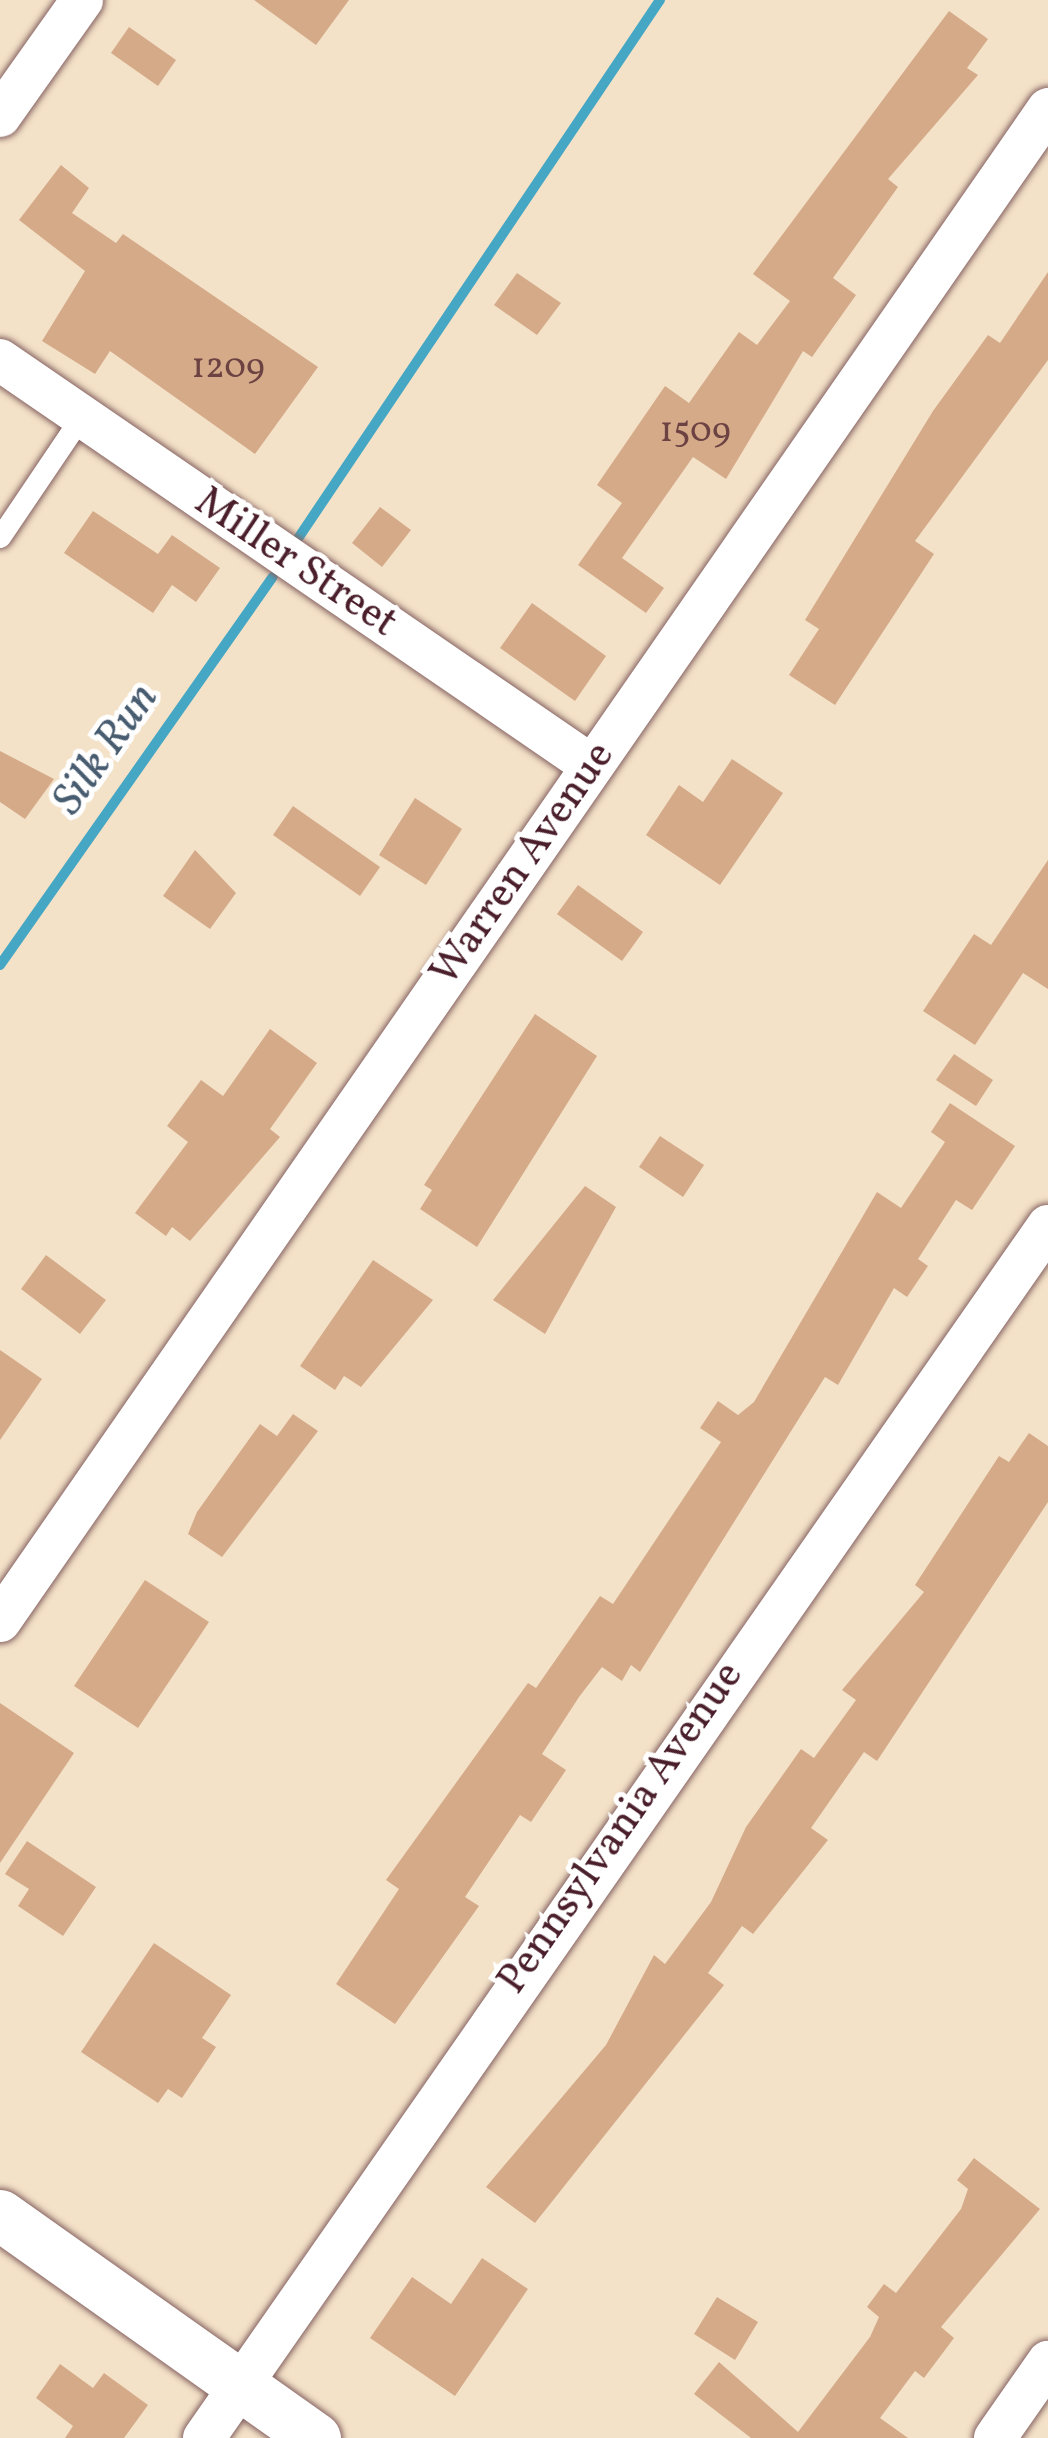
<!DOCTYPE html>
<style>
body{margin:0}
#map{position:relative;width:1048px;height:2438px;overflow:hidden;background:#f4e2c8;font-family:Vollkorn,serif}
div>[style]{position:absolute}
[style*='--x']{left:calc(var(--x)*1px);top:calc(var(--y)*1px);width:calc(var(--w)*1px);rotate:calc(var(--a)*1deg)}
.stream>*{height:10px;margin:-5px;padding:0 5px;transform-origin:5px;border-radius:5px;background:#45a7c4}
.building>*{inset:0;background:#d4aa89}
.roads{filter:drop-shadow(0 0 3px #866362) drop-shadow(0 0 3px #866362)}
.service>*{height:21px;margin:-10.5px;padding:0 10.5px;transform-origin:10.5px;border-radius:10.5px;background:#fff}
.minor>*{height:42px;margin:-21px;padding:0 21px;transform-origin:21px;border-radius:21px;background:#fff}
.tertiary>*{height:51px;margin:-25.5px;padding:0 25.5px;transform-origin:25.5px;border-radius:25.5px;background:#fff}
span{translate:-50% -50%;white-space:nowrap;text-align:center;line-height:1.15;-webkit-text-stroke:10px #fff;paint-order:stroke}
.number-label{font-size:36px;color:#6c4242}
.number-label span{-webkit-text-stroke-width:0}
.street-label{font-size:42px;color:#4a1f2b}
.water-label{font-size:45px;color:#485c70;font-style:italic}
</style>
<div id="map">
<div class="stream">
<i style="--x:299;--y:537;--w:647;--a:-56.09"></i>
<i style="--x:0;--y:965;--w:474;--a:-54.9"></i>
</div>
<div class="building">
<i style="clip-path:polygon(254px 0,349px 0,316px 45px)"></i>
<i style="clip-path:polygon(949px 11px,988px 39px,967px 68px,978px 75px,888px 179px,898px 187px,833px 278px,856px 295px,812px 357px,803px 351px,726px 479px,693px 457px,622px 558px,664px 588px,646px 613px,578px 565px,622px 503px,597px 485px,665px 386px,689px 403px,739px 332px,757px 345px,790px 301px,753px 274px)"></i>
<i style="clip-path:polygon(129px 27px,176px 60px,158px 86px,111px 53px)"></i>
<i style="clip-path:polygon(61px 165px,89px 188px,72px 213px,116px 243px,123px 234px,318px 367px,255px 454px,110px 351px,95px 374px,42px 341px,85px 271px,19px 220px)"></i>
<i style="clip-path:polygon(1048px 272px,1048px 360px,915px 541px,934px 554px,835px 705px,789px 675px,819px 629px,805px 620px,933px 411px,988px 335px,1000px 343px)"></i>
<i style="clip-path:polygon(517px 273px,561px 303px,537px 335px,494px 305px)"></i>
<i style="clip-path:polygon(380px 507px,411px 530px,382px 567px,352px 543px)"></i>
<i style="clip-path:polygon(93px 511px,158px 554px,172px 535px,220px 568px,196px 602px,172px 585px,153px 613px,64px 553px)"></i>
<i style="clip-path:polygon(532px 603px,606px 656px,575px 701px,500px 648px)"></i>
<i style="clip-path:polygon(0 751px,54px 779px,25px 819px,0 802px)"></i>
<i style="clip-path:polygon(732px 759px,783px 793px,720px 885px,646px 835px,679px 785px,703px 802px)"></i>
<i style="clip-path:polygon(415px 798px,462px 829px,426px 885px,379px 855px)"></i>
<i style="clip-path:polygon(293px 806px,380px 867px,360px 896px,273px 835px)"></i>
<i style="clip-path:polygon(195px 850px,236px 893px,210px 929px,163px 896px)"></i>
<i style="clip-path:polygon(1048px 860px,1048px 989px,1023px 973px,975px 1045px,923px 1011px,974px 934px,991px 945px)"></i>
<i style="clip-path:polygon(578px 885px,643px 932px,622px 961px,557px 914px)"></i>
<i style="clip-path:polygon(535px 1014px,597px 1056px,477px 1247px,420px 1209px,432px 1190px,424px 1185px)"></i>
<i style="clip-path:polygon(270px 1029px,317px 1063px,270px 1129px,280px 1137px,190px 1241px,172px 1227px,166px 1236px,135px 1213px,188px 1142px,167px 1126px,201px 1080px,223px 1096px)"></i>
<i style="clip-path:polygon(954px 1054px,993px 1080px,976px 1106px,936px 1080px)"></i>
<i style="clip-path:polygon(950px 1103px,1015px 1146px,972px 1210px,956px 1200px,918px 1259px,928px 1266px,907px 1297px,894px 1288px,838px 1385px,825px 1377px,640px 1672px,631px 1665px,622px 1681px,602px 1667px,579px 1697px,542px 1754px,566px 1770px,531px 1822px,520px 1815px,465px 1897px,479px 1906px,395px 2024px,336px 1984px,399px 1889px,386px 1880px,528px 1683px,536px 1688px,600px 1596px,613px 1604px,721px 1442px,700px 1428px,718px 1401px,738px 1415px,754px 1402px,877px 1192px,901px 1208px,945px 1142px,931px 1132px)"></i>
<i style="clip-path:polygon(660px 1136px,704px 1165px,683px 1197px,639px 1167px)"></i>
<i style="clip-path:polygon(585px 1186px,616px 1207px,545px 1334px,493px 1300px)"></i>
<i style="clip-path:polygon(46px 1255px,106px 1300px,80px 1334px,21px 1289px)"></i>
<i style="clip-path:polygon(373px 1260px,433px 1300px,361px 1387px,344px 1376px,335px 1390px,300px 1366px)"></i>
<i style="clip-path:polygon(0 1350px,42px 1379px,0 1440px)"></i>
<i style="clip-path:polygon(293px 1414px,318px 1431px,222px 1557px,188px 1534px,197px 1512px,260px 1424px,277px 1436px)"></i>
<i style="clip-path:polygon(1029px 1433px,1048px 1446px,1048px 1502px,877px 1761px,864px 1752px,811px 1828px,828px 1840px,753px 1934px,742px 1926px,708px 1973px,724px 1985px,535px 2223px,486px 2187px,606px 2045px,654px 1955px,665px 1964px,711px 1902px,746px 1827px,801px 1749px,814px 1758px,856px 1700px,842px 1690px,924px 1592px,915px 1585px,999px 1456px,1009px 1462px)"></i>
<i style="clip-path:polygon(145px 1580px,209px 1622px,138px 1728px,74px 1686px)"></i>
<i style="clip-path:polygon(0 1703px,74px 1753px,0 1863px)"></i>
<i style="clip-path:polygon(27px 1841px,96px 1887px,63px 1936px,18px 1906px,29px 1889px,5px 1874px)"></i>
<i style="clip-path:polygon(154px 1943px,231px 1995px,202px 2038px,216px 2047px,182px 2098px,168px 2089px,158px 2103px,81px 2052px)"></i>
<i style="clip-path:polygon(974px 2158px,1040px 2209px,941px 2327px,954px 2338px,924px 2378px,915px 2371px,880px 2418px,908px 2438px,751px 2438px,694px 2394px,719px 2362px,798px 2432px,870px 2337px,879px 2317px,867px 2307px,884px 2284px,896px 2293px,961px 2209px,968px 2189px,957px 2180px)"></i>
<i style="clip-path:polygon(482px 2258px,528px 2289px,455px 2396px,370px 2338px,412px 2277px,451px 2304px)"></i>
<i style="clip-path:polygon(717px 2297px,758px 2322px,735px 2360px,694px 2334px)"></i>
<i style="clip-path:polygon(60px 2364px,93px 2388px,104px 2373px,148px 2405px,124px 2438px,65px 2438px,73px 2426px,36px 2398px)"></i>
</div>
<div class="roads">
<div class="service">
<i style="--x:0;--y:537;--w:145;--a:-56"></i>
</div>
<div class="minor">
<i style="--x:0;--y:116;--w:142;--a:-54.7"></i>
<i style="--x:0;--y:360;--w:718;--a:34.44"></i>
<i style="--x:0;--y:1621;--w:1840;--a:-55.27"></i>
<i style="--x:204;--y:2438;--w:1477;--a:-55.15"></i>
<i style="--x:995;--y:2438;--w:93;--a:-55.1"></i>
</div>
<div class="tertiary">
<i style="--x:0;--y:2215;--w:386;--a:35.3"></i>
</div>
</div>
<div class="number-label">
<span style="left:228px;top:369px">1209</span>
<span style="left:695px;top:433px">1509</span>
</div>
<div class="street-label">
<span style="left:295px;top:564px;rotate:34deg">Miller Street</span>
<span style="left:524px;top:865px;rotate:-55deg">Warren Avenue</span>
<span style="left:622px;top:1829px;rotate:-55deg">Pennsylvania Avenue</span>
</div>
<div class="water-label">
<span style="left:107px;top:750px;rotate:-55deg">Silk Run</span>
</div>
</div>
